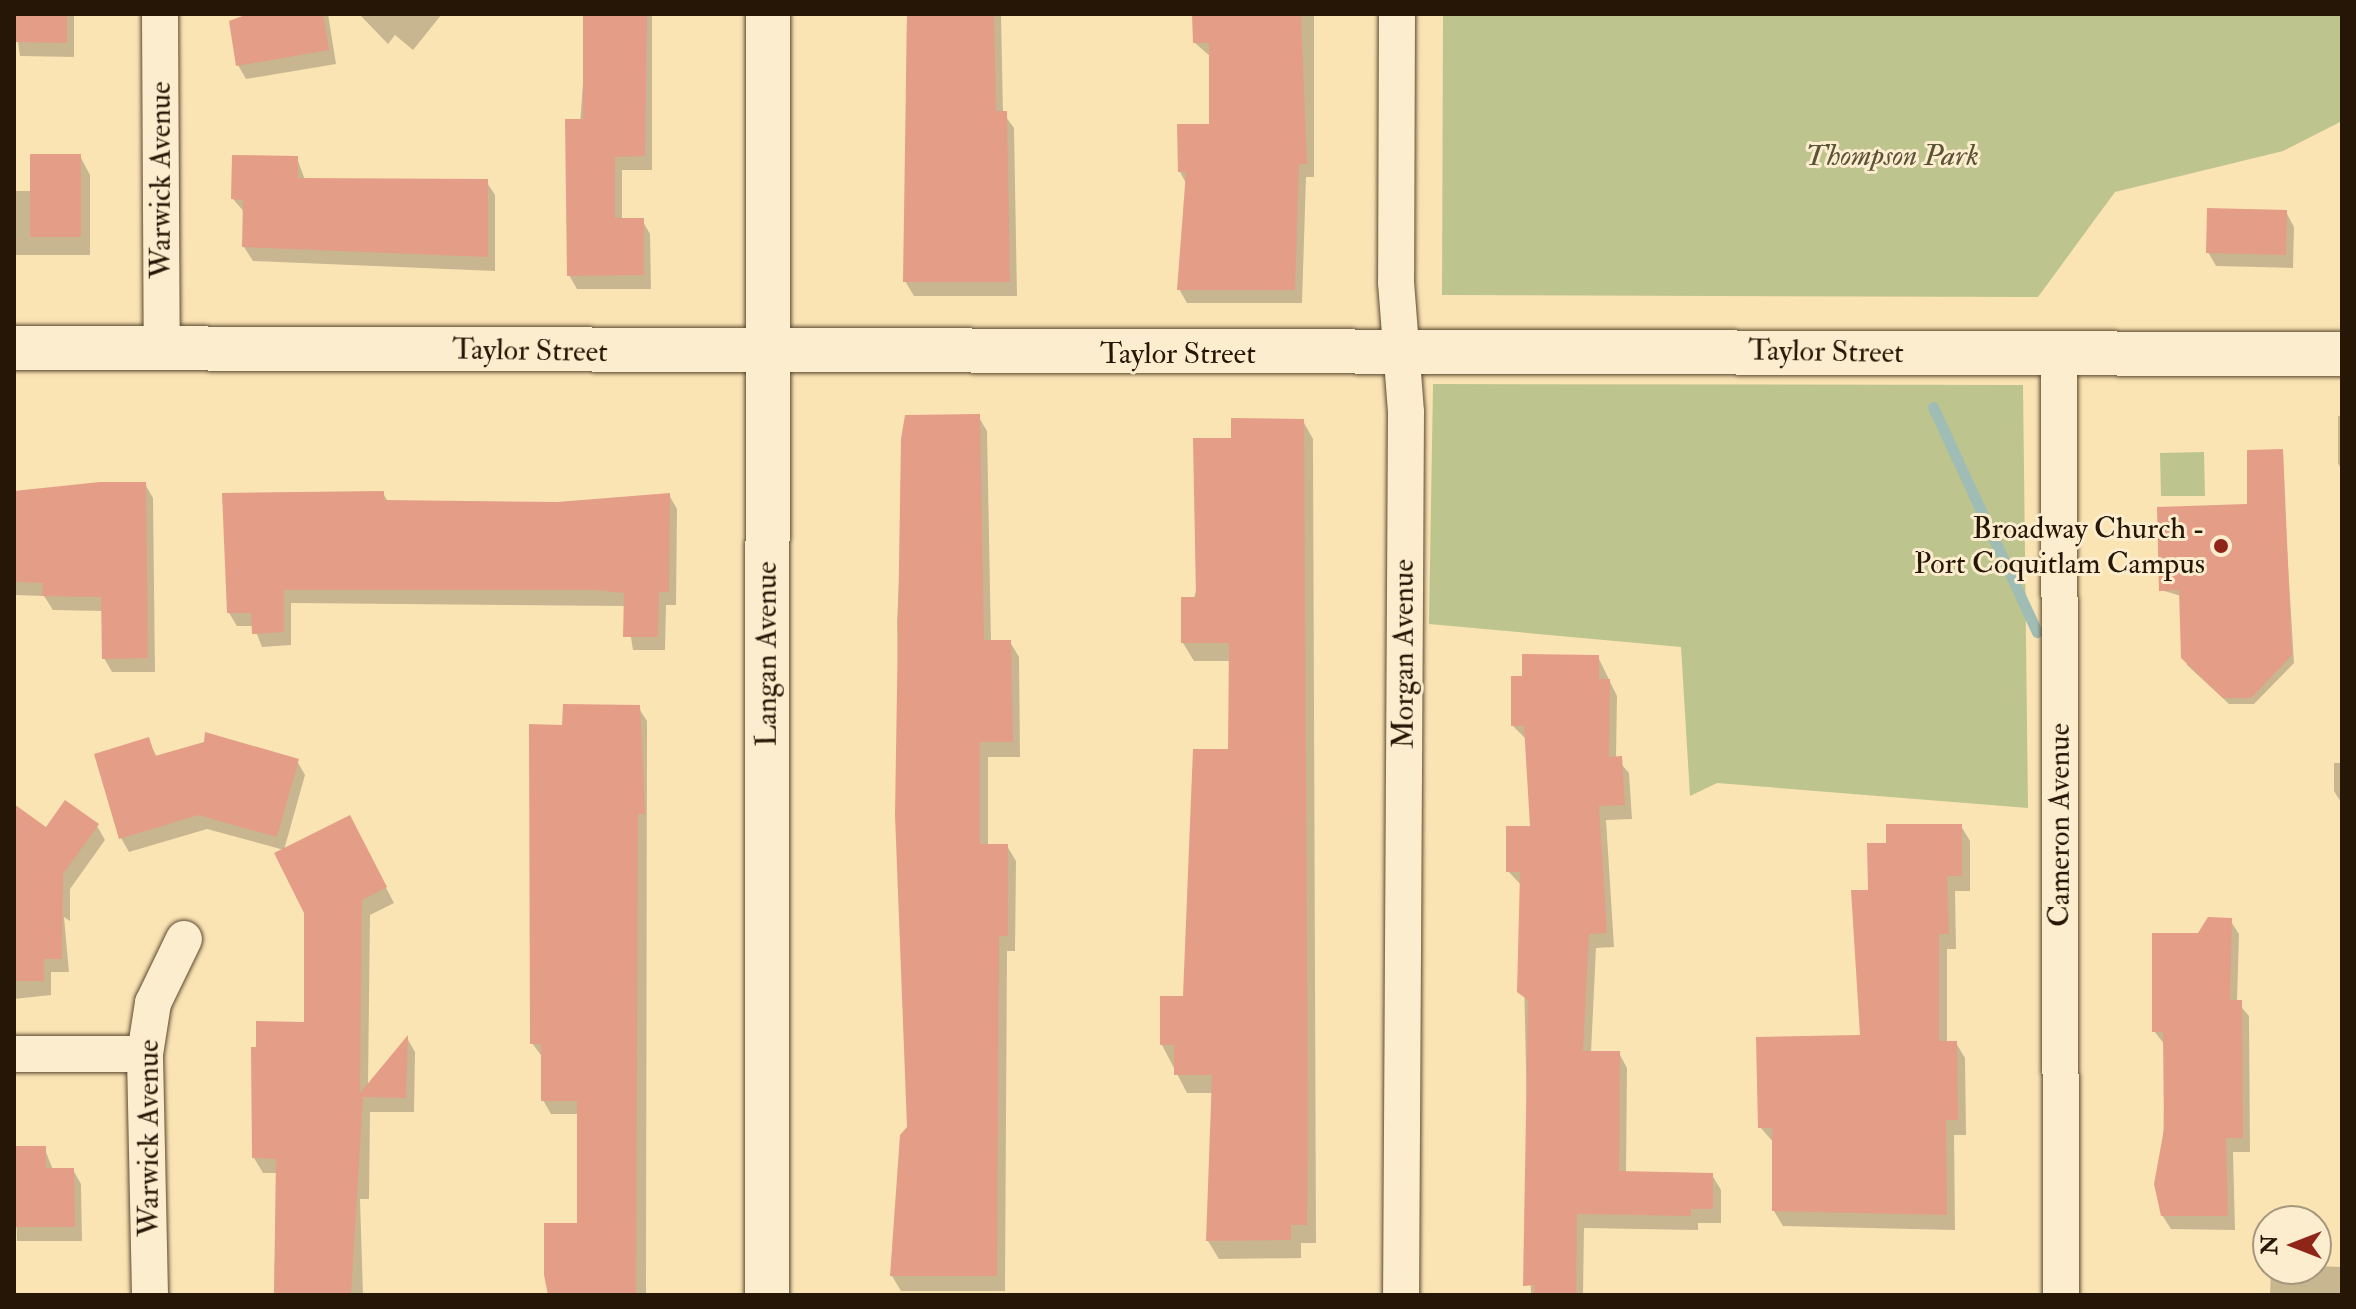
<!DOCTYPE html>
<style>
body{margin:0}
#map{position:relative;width:2356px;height:1309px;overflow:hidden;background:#fbe4b4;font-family:"IM FELL Double Pica",serif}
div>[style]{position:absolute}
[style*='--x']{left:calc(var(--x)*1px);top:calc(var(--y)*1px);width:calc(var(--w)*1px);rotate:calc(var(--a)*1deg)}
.green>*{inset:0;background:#bec48d}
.shadow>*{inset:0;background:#0003}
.stream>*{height:11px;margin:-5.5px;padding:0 5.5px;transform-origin:5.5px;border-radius:5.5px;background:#a0bdb5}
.building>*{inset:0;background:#e49d86}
.roads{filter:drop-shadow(0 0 2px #5b4a31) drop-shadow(0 0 2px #5b4a31)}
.street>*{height:36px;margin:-18px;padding:0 18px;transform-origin:18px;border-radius:18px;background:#fcedce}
.secondary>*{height:44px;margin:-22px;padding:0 22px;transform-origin:22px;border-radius:22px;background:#fcedce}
.dots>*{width:22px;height:22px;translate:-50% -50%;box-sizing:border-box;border:4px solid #fcedce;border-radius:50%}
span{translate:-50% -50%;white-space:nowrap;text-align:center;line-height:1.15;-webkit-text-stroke:6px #fcedce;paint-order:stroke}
.park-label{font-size:30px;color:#5b5335;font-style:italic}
.street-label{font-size:30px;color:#261605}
.poi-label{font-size:30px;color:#261605}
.right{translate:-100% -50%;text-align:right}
.frame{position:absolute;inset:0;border:16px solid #261605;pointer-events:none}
.north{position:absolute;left:2252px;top:1205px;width:80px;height:80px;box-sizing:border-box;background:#fcedce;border:2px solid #a6977e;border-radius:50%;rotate:270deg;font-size:22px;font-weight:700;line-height:32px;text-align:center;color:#261605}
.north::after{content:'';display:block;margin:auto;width:28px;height:36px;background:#8f2418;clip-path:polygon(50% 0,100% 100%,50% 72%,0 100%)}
</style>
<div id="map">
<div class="green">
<i style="clip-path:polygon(1443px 14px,2342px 14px,2342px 121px,2283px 151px,2115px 192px,2038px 297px,1442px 295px)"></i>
<i style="clip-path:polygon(1433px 384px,2023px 385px,2028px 808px,1717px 783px,1690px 796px,1681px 647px,1429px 624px)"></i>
<i style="clip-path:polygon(2204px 452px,2205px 496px,2161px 496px,2160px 453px)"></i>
</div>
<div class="shadow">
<i style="clip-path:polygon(14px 14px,74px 14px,74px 57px,20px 56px)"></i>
<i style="clip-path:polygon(250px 14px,328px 14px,336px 64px,246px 79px,238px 65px)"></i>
<i style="clip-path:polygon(359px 14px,442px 14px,413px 50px,395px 35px,388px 44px)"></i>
<i style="clip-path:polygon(588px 14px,652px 14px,652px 170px,622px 170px,622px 220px,642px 220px,650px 234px,651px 289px,577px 289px,569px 275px)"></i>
<i style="clip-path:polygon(907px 14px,1001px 14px,1003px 113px,1014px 128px,1017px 296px,914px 296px,905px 281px)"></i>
<i style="clip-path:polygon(1194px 14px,1314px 14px,1314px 177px,1306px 177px,1302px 303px,1187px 303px,1179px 289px,1187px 185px,1180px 172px,1211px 126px,1211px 57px,1195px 43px)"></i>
<i style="clip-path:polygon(80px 156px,90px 175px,90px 255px,14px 255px,14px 191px,32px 191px)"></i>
<i style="clip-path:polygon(297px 158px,305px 180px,486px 181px,495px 195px,495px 271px,253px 261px,244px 247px,245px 213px,233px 199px)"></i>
<i style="clip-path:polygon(2286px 212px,2294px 227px,2293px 268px,2216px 266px,2208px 252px)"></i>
<i style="clip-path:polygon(978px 416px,987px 431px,991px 642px,1010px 642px,1019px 657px,1020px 757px,988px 757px,988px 846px,1007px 846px,1016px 861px,1015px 951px,1007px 951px,1005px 1291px,901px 1291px,892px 1276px,909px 1128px,897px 623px,907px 417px)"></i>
<i style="clip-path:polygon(2338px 416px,2342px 416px,2342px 471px,2338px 463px)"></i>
<i style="clip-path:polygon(1303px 421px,1313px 439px,1316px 1243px,1301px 1243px,1301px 1258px,1219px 1259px,1208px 1241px,1213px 1093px,1187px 1093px,1162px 1045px,1185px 998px,1230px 751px,1231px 661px,1194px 661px,1183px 643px,1233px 440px)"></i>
<i style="clip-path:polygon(2281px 451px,2294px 663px,2254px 704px,2229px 704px,2187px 665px,2181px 596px,2161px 590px,2250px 506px)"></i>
<i style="clip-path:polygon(145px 484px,153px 498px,155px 672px,112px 672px,104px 658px,103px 611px,53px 610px,44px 596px,14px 595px,14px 492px)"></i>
<i style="clip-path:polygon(383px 493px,388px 502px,557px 504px,669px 495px,677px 509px,676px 605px,666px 605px,665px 650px,633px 650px,626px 606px,291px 603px,291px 645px,262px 647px,254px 626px,237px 626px,229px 613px)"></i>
<i style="clip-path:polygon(1598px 657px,1617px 696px,1616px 758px,1629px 773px,1632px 819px,1606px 820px,1614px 947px,1596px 948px,1591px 1053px,1619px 1053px,1627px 1068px,1626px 1173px,1712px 1175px,1721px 1190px,1721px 1223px,1698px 1223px,1698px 1230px,1584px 1228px,1583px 1295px,1531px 1295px,1522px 886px,1508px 871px,1532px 828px,1527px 740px,1513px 726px)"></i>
<i style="clip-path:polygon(638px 707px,647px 721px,646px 1295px,549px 1295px,579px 1225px,579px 1114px,551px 1114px,543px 1100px,543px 1058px,532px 1043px,564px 727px)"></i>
<i style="clip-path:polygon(148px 740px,157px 757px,297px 761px,305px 775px,284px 850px,207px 829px,129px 852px,121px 838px)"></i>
<i style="clip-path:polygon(2334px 763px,2342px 763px,2342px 804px,2334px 791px)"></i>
<i style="clip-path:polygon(14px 812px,46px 830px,97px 826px,105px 840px,70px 889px,70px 921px,64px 917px,69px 972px,51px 972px,51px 995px,14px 999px)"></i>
<i style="clip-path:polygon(1961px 826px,1970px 841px,1970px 891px,1955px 891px,1956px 949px,1947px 949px,1947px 1043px,1956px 1043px,1965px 1058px,1966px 1135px,1954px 1135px,1955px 1230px,1783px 1226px,1774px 1211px,1774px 1143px,1760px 1127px,1862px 1037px,1870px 892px,1888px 845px)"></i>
<i style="clip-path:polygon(357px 832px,394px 903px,370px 915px,368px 1086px,407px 1038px,415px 1052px,414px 1112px,370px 1112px,369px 1199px,360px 1199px,363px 1295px,274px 1295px,277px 1173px,263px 1173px,254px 1158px,306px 1024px)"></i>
<i style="clip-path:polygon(2230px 920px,2239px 934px,2237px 1002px,2249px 1016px,2250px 1152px,2233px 1152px,2235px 1230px,2171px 1229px,2162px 1215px,2165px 1045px,2154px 1031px,2199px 935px)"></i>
<i style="clip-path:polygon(14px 1147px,44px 1147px,53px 1170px,73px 1170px,81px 1184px,82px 1241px,17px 1241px)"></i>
<i style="clip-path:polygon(2316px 1266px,2342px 1267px,2342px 1295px,2270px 1295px,2271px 1269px)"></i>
</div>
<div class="stream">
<i style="--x:1933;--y:407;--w:248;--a:65.2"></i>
</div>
<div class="building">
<i style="clip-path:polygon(14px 14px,67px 14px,67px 43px,14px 42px)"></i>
<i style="clip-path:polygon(248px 14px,323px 14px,329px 50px,236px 66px,229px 21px)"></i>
<i style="clip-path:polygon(583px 14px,647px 14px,645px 156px,615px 157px,615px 218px,644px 218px,644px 275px,567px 276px,565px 119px,583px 119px)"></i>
<i style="clip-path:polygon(907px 14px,994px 14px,996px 111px,1007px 111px,1010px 282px,903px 282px)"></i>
<i style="clip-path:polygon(1192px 14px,1301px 14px,1307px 164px,1299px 164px,1295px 290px,1177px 290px,1186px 172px,1178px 172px,1177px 124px,1209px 124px,1209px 43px,1193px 43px)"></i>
<i style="clip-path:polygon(30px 154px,81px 154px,81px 237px,30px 237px)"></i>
<i style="clip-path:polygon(232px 155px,298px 156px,298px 178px,488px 179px,488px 257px,242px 247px,243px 200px,231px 199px)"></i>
<i style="clip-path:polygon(2207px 208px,2287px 210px,2286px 255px,2206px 253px)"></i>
<i style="clip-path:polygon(980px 414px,984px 640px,1011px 640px,1013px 742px,980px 742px,980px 844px,1008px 844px,1008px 936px,999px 936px,997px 1276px,890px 1276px,900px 1135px,907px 1127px,895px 815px,901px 439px,905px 415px)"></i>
<i style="clip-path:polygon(1231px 418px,1304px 419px,1308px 1126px,1307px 1225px,1291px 1225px,1291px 1240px,1206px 1241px,1212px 1075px,1174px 1075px,1174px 1045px,1160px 1045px,1160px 996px,1183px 996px,1193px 749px,1228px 749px,1229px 643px,1181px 643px,1181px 597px,1196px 597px,1193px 438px,1231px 438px)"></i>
<i style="clip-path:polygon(2283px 449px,2292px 655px,2251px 698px,2223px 698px,2181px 658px,2179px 590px,2159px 591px,2157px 507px,2247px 504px,2247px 450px)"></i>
<i style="clip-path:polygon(100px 482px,146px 482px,148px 658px,102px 659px,101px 597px,42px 596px,43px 583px,14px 582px,14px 491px)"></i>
<i style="clip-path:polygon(384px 491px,384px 500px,557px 502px,670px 493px,669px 592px,659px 592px,658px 637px,623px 637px,624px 593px,594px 590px,284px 590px,284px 632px,252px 634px,251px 613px,227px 613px,222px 493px)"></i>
<i style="clip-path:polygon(1522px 654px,1599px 655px,1599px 679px,1610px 679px,1609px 757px,1622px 756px,1625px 805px,1599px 806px,1607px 933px,1589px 934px,1583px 1051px,1620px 1051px,1619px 1171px,1713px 1173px,1713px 1209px,1691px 1209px,1691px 1216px,1577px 1214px,1576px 1295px,1534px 1295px,1534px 1285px,1523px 1286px,1528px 1000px,1517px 992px,1520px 872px,1506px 872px,1506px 826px,1530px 826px,1524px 726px,1511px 726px,1511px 676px,1522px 676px)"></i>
<i style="clip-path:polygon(563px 704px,640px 705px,645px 814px,638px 814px,636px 1295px,548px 1295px,544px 1275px,544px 1223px,577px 1223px,577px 1101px,541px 1101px,541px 1044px,530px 1044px,529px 724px,562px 725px)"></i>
<i style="clip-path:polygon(205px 732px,299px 759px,277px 837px,198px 815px,119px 839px,94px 754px,149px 737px,155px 756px,204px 742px)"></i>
<i style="clip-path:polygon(65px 800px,99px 824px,63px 874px,62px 959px,44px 959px,44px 981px,14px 981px,14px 804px,46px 827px)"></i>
<i style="clip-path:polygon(350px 815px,387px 887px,362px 900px,360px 1093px,408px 1035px,406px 1098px,363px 1097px,351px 1295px,274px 1295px,276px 1159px,252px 1158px,251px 1047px,256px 1047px,256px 1021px,304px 1022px,304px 913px,274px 853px)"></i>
<i style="clip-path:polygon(1886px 824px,1962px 824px,1962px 876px,1947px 876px,1949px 934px,1939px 934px,1939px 1041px,1957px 1041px,1958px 1120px,1946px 1120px,1947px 1215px,1772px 1211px,1772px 1128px,1758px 1128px,1756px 1037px,1860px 1035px,1851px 890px,1868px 890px,1867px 843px,1886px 843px)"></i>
<i style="clip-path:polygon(2208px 917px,2232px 918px,2230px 1000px,2242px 1000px,2243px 1138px,2226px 1138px,2228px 1216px,2161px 1216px,2154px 1184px,2164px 1129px,2163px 1032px,2152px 1032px,2152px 933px,2198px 933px)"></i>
<i style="clip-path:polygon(14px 1146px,46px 1146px,46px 1168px,74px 1168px,75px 1227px,14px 1227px)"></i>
</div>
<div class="roads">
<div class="street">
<i style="--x:160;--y:14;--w:333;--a:89.7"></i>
<i style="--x:1397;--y:14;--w:268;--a:90.2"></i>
<i style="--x:1396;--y:282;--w:130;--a:85.6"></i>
<i style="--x:1406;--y:412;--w:883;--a:90.32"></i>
<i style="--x:2059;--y:355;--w:940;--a:89.88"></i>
<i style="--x:14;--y:1054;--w:131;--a:0"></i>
<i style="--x:150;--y:1295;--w:241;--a:-91.2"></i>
<i style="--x:145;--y:1054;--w:52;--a:-81.1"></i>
<i style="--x:153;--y:1003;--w:71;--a:-64.2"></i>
</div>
<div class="secondary">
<i style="--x:14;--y:348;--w:2328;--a:0.15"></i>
<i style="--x:767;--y:1295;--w:1281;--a:-89.96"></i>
</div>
</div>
<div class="dots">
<i style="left:2221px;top:546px;background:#8f2418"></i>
</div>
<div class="park-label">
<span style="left:1892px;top:156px">Thompson Park</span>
</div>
<div class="street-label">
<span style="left:161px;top:180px;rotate:-90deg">Warwick Avenue</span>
<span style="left:530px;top:351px;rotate:1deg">Taylor Street</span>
<span style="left:1826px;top:352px;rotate:1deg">Taylor Street</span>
<span style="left:1178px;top:354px">Taylor Street</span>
<span style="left:767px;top:654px;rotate:-90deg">Langan Avenue</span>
<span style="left:1404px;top:654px;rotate:-90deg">Morgan Avenue</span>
<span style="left:2060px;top:825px;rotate:-90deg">Cameron Avenue</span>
<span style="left:149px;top:1138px;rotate:-90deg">Warwick Avenue</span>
</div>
<div class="poi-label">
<span class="right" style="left:2205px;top:546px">Broadway Church -<br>Port Coquitlam Campus</span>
</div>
<div class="frame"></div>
<div class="north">N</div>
</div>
